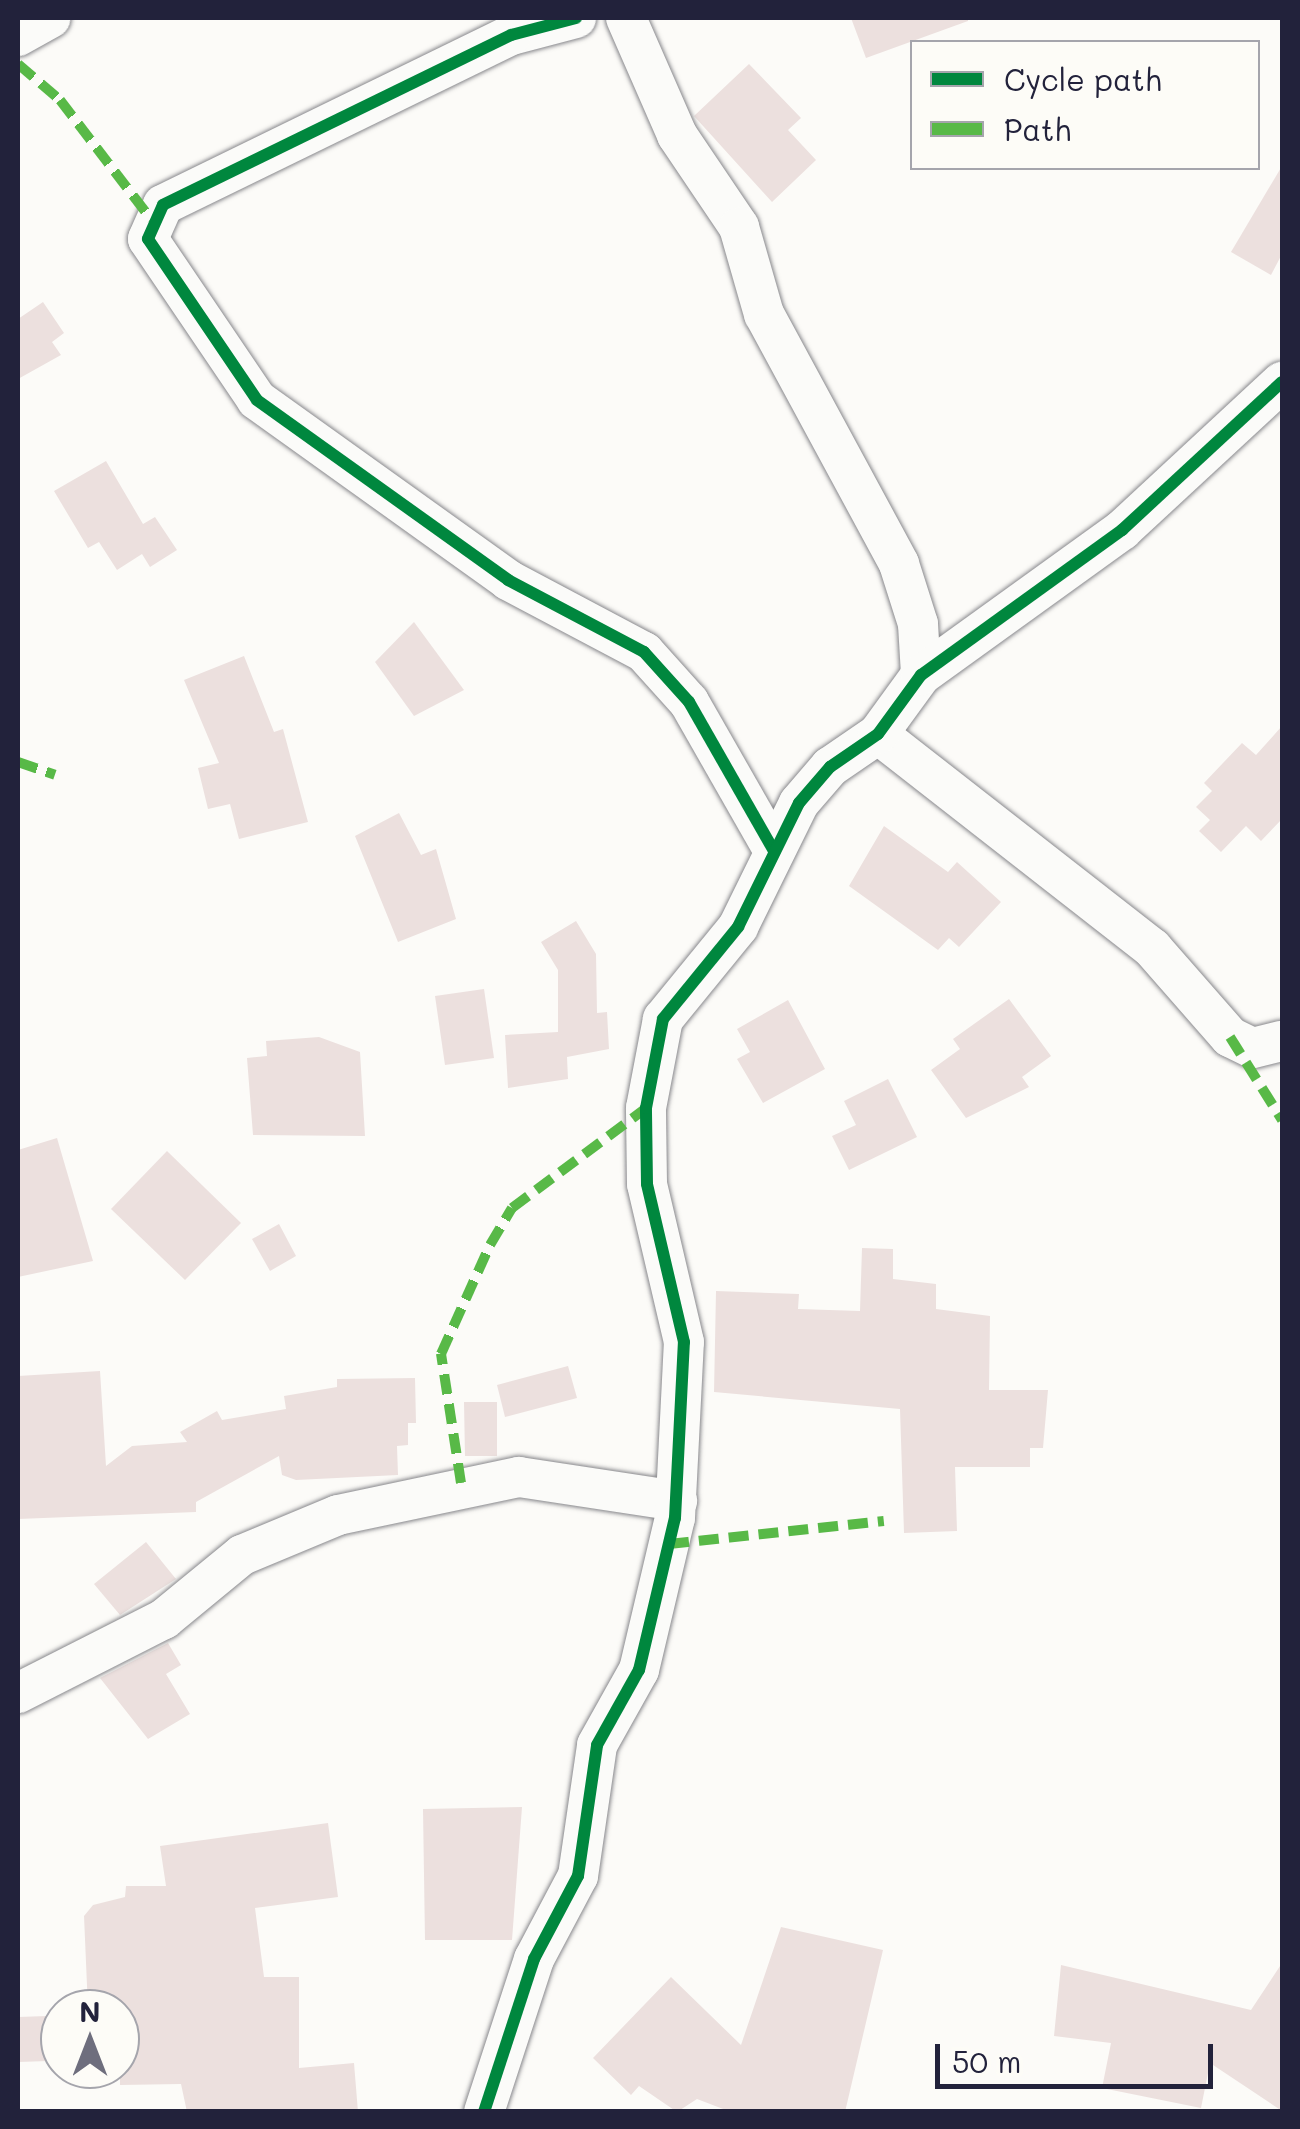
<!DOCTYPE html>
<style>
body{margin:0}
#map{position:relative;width:1300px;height:2129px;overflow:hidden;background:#fcfbf8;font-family:Mali,sans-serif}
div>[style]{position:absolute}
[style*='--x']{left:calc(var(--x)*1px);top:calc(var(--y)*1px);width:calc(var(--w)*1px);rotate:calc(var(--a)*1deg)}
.building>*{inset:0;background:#ece0de}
.roads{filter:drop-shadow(0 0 2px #88888c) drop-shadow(0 0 2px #88888c)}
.street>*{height:40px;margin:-20px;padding:0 20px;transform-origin:20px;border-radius:20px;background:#fbfbf9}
.quiet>*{height:10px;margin-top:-5px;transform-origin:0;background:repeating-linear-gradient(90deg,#58b947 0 20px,transparent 0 30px)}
.cycleway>*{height:12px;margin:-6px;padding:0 6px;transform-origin:6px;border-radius:6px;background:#00873e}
span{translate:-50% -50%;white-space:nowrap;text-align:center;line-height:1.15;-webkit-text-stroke:8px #fdfcf7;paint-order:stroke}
.frame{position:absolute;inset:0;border:20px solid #22223b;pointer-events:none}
.legend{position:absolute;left:910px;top:40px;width:350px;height:130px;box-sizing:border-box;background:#fdfcf7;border:2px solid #a5a5ac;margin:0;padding:12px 18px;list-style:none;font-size:30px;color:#22223b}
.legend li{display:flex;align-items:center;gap:20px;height:50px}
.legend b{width:50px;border:2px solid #a5a5ac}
.north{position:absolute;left:40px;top:1989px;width:100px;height:100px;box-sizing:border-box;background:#fdfcf7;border:2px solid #a5a5ac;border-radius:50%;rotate:0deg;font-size:28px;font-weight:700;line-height:40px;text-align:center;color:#22223b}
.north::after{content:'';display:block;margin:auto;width:35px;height:45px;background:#6e6e7d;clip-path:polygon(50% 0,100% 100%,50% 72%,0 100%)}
.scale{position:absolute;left:935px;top:2044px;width:278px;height:45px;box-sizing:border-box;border:5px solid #22223b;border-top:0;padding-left:12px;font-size:30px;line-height:35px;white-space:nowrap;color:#22223b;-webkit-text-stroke:8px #fdfcf7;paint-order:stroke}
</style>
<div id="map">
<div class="building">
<i style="clip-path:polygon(851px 18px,968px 18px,968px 21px,866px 58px)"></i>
<i style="clip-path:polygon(749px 64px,801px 118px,788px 130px,816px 160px,772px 202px,694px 116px)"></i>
<i style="clip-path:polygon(1282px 166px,1282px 254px,1271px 275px,1231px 252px)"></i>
<i style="clip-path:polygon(43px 302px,64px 333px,52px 342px,61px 355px,18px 379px,18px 319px)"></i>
<i style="clip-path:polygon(106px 461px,143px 524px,155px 517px,177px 550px,150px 567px,142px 554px,117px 570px,99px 542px,88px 548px,54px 491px)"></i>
<i style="clip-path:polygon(414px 622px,464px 690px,414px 716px,375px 662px)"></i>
<i style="clip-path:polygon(244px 656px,274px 732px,283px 729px,308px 822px,239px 839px,230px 804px,208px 809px,198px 768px,219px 763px,184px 680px)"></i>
<i style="clip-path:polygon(1282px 726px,1282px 819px,1261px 841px,1246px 826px,1221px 852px,1199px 831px,1210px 820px,1196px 807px,1212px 791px,1204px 783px,1242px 743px,1256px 755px)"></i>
<i style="clip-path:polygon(399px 813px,421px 855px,436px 849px,456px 919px,398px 942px,355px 836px)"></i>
<i style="clip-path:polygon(884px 826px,948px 872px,957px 862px,1001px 902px,959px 947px,949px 938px,938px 950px,849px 886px)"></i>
<i style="clip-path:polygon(576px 921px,596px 954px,597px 1013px,607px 1012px,609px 1049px,567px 1057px,568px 1079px,508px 1088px,505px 1035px,558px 1032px,558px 970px,541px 942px)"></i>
<i style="clip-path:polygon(484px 989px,494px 1058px,445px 1065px,435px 996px)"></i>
<i style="clip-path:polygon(1009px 999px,1051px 1056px,1022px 1077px,1029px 1087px,966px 1118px,931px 1070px,960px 1049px,953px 1039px)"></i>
<i style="clip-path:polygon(788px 1000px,825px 1069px,763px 1103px,737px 1059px,750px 1052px,737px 1029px)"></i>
<i style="clip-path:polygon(319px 1037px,360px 1052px,365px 1136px,253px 1135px,247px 1058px,267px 1056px,266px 1041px)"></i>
<i style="clip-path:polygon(888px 1079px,917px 1137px,849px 1170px,832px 1136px,856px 1125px,844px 1101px)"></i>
<i style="clip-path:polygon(57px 1138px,93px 1261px,18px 1277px,18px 1150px)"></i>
<i style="clip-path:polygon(167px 1151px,241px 1223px,185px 1280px,111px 1209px)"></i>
<i style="clip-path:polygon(279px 1224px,296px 1256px,270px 1271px,252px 1239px)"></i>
<i style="clip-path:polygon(862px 1248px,893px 1249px,893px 1279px,936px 1284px,936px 1309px,990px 1316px,989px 1390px,1048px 1390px,1043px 1448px,1030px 1448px,1030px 1467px,955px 1467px,957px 1531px,904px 1533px,900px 1409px,714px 1392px,716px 1291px,799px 1294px,798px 1309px,860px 1311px)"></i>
<i style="clip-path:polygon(568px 1366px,577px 1398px,505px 1417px,497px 1385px)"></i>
<i style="clip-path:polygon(100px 1371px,106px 1466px,132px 1446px,187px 1442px,180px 1432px,217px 1411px,222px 1420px,286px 1409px,284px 1396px,337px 1387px,337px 1379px,415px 1378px,416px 1423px,408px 1423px,408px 1445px,397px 1446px,398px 1475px,296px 1480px,282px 1475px,279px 1456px,196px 1502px,196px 1512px,18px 1519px,18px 1376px)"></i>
<i style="clip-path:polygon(464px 1402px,497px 1402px,497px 1456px,465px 1456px)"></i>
<i style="clip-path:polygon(146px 1542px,176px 1579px,120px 1615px,94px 1584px)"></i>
<i style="clip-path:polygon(168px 1643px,181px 1665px,166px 1674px,190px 1714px,148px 1739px,100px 1678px)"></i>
<i style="clip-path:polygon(522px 1807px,512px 1940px,425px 1940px,423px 1809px)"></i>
<i style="clip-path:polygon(328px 1823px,338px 1897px,255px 1908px,264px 1977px,299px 1977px,299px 2068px,354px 2063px,358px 2112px,187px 2112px,181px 2084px,120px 2085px,120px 2009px,88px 2009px,84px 1916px,93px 1905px,125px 1897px,126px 1886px,166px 1886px,160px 1846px)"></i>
<i style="clip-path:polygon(781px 1927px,883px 1950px,845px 2112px,731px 2112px,697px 2099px,677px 2112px,639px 2086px,631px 2095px,593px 2058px,671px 1977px,741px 2045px)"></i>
<i style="clip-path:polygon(1282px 1963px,1282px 2111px,1210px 2063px,1201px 2108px,1102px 2088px,1111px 2043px,1054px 2036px,1061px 1965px,1251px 2010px)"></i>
<i style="clip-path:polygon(47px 2016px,49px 2061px,18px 2062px,18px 2017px)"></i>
</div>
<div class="roads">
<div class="street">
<i style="--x:576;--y:18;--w:67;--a:165.3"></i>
<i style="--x:511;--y:35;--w:387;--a:154"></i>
<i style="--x:163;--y:205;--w:37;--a:114"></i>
<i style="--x:148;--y:239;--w:194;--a:55.9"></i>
<i style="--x:257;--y:400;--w:309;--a:35.6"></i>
<i style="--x:508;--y:580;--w:154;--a:27.9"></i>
<i style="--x:644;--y:652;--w:67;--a:48"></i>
<i style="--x:689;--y:702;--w:172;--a:60.3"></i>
<i style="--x:626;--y:18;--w:128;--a:66.4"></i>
<i style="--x:677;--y:135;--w:111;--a:56"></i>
<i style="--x:739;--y:227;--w:91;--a:74"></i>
<i style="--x:764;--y:314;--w:284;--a:61.6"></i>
<i style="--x:899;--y:564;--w:63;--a:72.4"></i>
<i style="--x:918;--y:624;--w:51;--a:86.6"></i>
<i style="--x:18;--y:36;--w:37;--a:-29"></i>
<i style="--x:878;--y:734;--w:348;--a:38"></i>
<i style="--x:1152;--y:948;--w:118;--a:48.8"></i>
<i style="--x:1230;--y:1037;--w:25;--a:26"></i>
<i style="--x:1253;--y:1048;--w:30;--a:-14"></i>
<i style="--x:18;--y:1693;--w:164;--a:-26.9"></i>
<i style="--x:164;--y:1619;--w:101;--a:-39.4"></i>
<i style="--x:242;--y:1555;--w:104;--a:-22.6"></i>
<i style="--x:338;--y:1515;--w:185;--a:-11.9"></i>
<i style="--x:519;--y:1477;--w:160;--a:8.6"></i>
<i style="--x:484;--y:2112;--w:161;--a:-71.9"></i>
<i style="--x:534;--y:1959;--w:94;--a:-62.1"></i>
<i style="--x:578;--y:1876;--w:132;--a:-81.7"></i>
<i style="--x:597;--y:1745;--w:86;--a:-60.8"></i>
<i style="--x:639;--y:1670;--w:156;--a:-76.7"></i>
<i style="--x:675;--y:1518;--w:176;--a:-87.1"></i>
<i style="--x:684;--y:1342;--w:162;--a:-103.2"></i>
<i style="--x:647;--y:1184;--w:76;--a:-90.8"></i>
<i style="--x:646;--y:1108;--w:91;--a:-79.2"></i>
<i style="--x:663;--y:1019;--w:119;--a:-50.8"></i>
<i style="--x:738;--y:927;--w:138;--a:-63.8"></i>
<i style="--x:799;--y:803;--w:48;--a:-49.3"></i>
<i style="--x:830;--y:767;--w:58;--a:-34.5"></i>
<i style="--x:878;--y:734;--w:73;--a:-53.9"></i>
<i style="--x:921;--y:675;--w:248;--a:-35.8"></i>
<i style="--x:1122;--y:530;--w:218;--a:-42.8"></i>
</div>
</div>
<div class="quiet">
<i style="--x:18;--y:64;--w:55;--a:40.6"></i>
<i style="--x:60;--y:100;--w:150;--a:52.6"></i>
<i style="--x:18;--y:762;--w:39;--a:19"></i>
<i style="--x:1230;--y:1037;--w:98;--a:57.9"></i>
<i style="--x:461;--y:1483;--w:131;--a:-98.8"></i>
<i style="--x:441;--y:1354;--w:120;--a:-65.8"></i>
<i style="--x:490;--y:1245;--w:43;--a:-59.3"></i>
<i style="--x:512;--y:1208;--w:167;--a:-36.7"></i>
<i style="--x:669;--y:1544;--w:216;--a:-6.1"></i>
</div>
<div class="cycleway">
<i style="--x:576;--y:18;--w:67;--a:165.3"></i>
<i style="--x:511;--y:35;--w:387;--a:154"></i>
<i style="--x:163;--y:205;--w:37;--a:114"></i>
<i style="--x:148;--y:239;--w:194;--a:55.9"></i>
<i style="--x:257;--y:400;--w:309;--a:35.6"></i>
<i style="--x:508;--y:580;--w:154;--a:27.9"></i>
<i style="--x:644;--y:652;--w:67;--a:48"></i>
<i style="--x:689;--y:702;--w:172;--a:60.3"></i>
<i style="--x:484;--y:2112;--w:161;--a:-71.9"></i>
<i style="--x:534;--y:1959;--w:94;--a:-62.1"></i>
<i style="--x:578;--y:1876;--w:132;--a:-81.7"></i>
<i style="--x:597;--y:1745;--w:86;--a:-60.8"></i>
<i style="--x:639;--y:1670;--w:156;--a:-76.7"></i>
<i style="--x:675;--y:1518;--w:176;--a:-87.1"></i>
<i style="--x:684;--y:1342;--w:162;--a:-103.2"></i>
<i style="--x:647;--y:1184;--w:76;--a:-90.8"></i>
<i style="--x:646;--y:1108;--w:91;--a:-79.2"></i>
<i style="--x:663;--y:1019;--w:119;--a:-50.8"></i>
<i style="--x:738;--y:927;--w:138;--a:-63.8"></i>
<i style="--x:799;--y:803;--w:48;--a:-49.3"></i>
<i style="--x:830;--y:767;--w:58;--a:-34.5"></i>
<i style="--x:878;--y:734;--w:73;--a:-53.9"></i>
<i style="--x:921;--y:675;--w:248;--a:-35.8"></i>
<i style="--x:1122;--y:530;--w:218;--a:-42.8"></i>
</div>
<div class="frame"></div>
<ul class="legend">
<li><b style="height:12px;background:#00873e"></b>Cycle path</li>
<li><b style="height:12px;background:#58b947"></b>Path</li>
</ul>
<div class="north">N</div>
<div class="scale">50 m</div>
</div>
